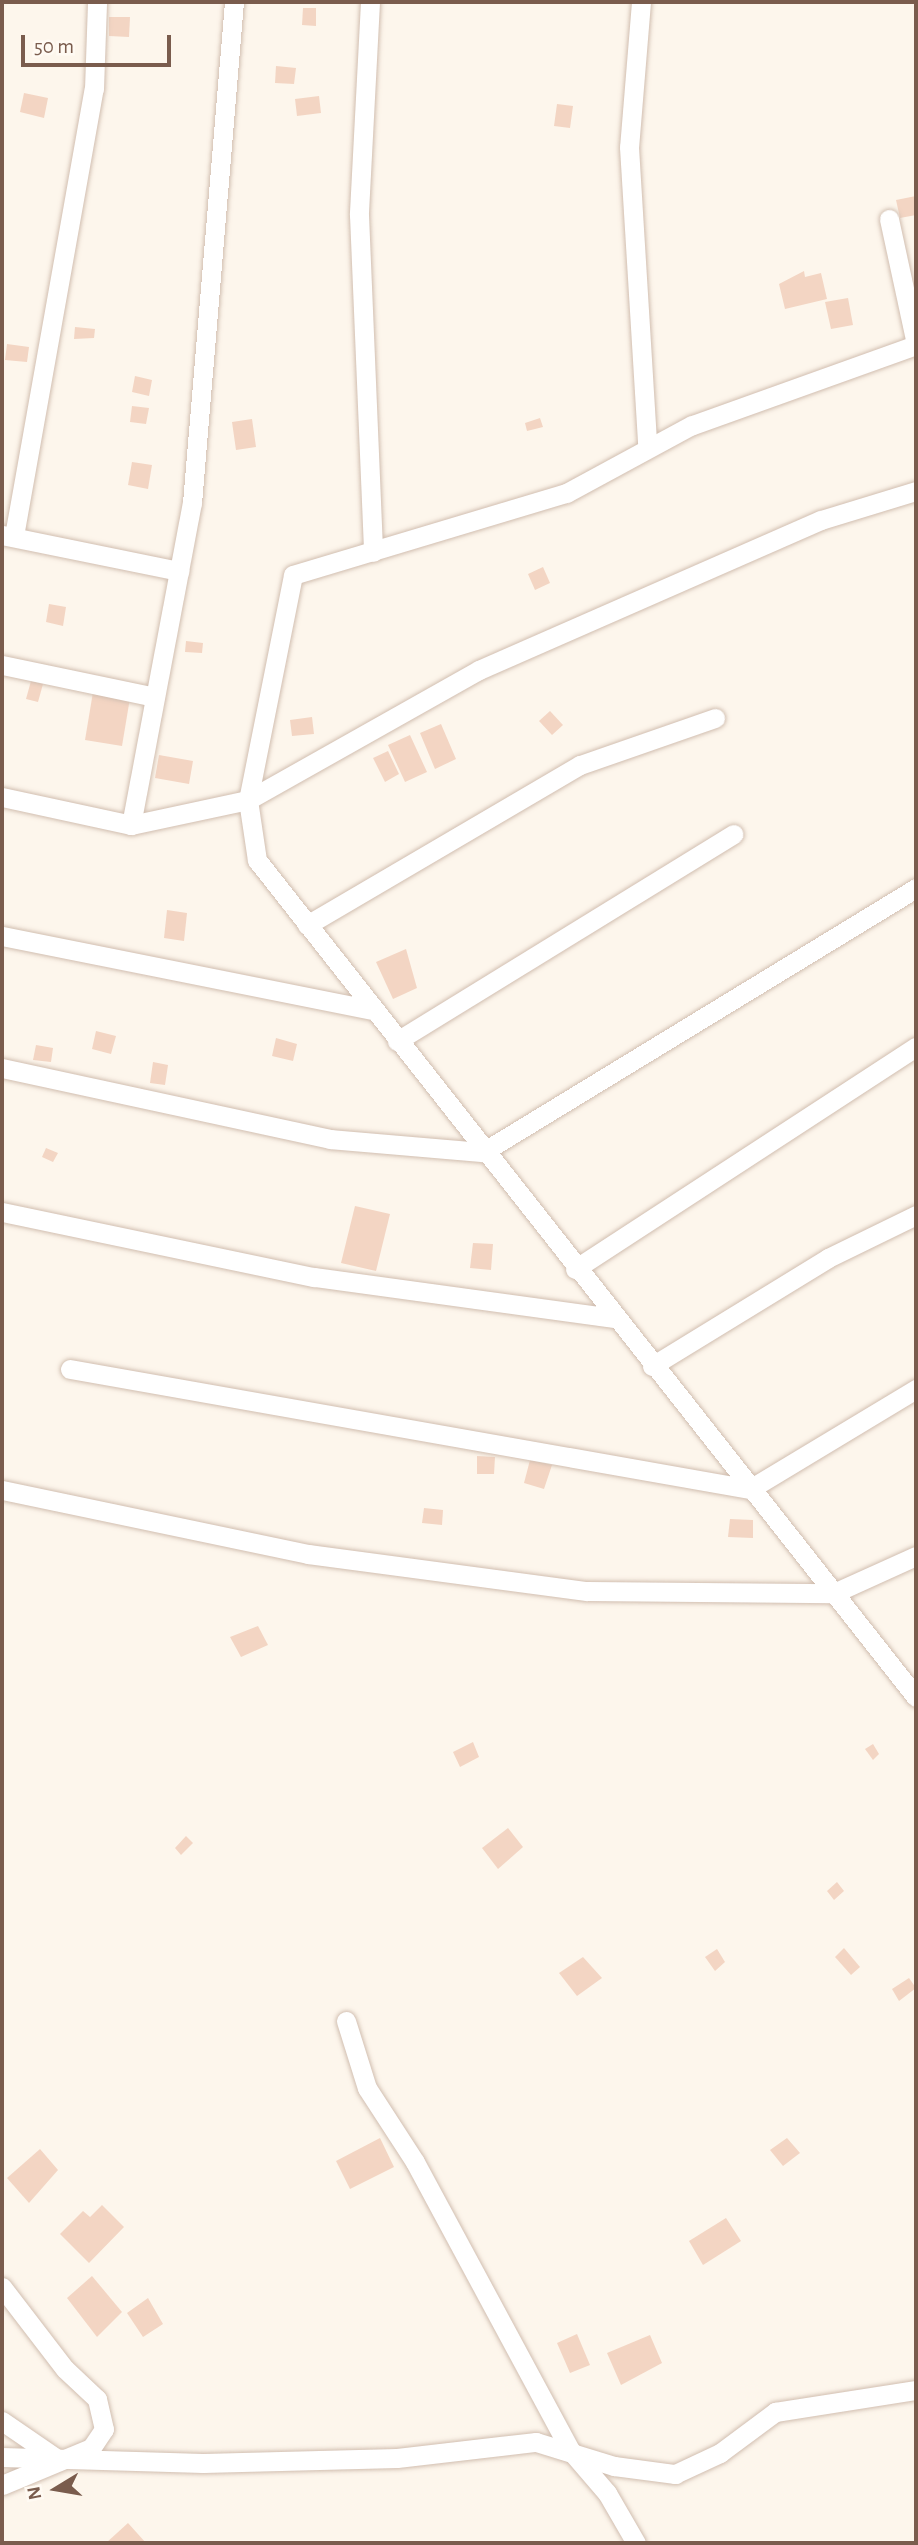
<!DOCTYPE html>
<style>
body{margin:0}
#map{position:relative;width:918px;height:2545px;overflow:hidden;background:#fdf6ec;font-family:"Alegreya Sans",sans-serif}
div>[style]{position:absolute}
[style*='--x']{left:calc(var(--x)*1px);top:calc(var(--y)*1px);width:calc(var(--w)*1px);rotate:calc(var(--a)*1deg)}
.building>*{inset:0;background:#f3d5c3}
.roads{filter:drop-shadow(0 0 2px #d1beb0) drop-shadow(0 0 2px #d1beb0)}
.street>*{height:19px;margin:-9.5px;padding:0 9.5px;transform-origin:9.5px;border-radius:9.5px;background:#fff}
span{translate:-50% -50%;white-space:nowrap;text-align:center;line-height:1.15;-webkit-text-stroke:5px #fffaf3;paint-order:stroke}
.frame{position:absolute;inset:0;border:4px solid #7a5c4d;pointer-events:none}
.north{position:absolute;left:21px;top:2454px;width:70px;height:70px;-webkit-text-stroke:5px #fffaf3;paint-order:stroke;rotate:259deg;font-size:19px;font-weight:700;line-height:28px;text-align:center;color:#7a5c4d}
.north::after{content:'';display:block;margin:auto;width:24px;height:32px;background:#7a5c4d;clip-path:polygon(50% 0,100% 100%,50% 72%,0 100%)}
.scale{position:absolute;left:21px;top:35px;width:150px;height:32px;box-sizing:border-box;border:4px solid #7a5c4d;border-top:0;padding-left:9px;font-size:21px;line-height:24px;white-space:nowrap;color:#7a5c4d;-webkit-text-stroke:5px #fffaf3;paint-order:stroke}
</style>
<div id="map">
<div class="building">
<i style="clip-path:polygon(303px 8px,316px 8px,316px 26px,302px 25px)"></i>
<i style="clip-path:polygon(109px 17px,130px 17px,129px 37px,109px 36px)"></i>
<i style="clip-path:polygon(276px 66px,296px 68px,294px 84px,275px 83px)"></i>
<i style="clip-path:polygon(24px 93px,48px 98px,44px 118px,20px 112px)"></i>
<i style="clip-path:polygon(319px 96px,321px 113px,297px 116px,295px 99px)"></i>
<i style="clip-path:polygon(557px 104px,573px 106px,570px 128px,554px 126px)"></i>
<i style="clip-path:polygon(916px 196px,916px 215px,900px 218px,896px 200px)"></i>
<i style="clip-path:polygon(804px 271px,805px 277px,821px 273px,827px 299px,785px 309px,779px 284px)"></i>
<i style="clip-path:polygon(848px 298px,853px 325px,831px 329px,825px 302px)"></i>
<i style="clip-path:polygon(75px 327px,95px 329px,94px 338px,74px 339px)"></i>
<i style="clip-path:polygon(7px 344px,29px 347px,27px 362px,5px 360px)"></i>
<i style="clip-path:polygon(135px 376px,152px 380px,149px 396px,132px 392px)"></i>
<i style="clip-path:polygon(132px 406px,149px 408px,146px 424px,130px 422px)"></i>
<i style="clip-path:polygon(540px 418px,543px 427px,527px 431px,525px 423px)"></i>
<i style="clip-path:polygon(252px 419px,256px 447px,236px 450px,232px 422px)"></i>
<i style="clip-path:polygon(132px 462px,152px 465px,148px 489px,128px 485px)"></i>
<i style="clip-path:polygon(543px 567px,550px 583px,535px 590px,528px 574px)"></i>
<i style="clip-path:polygon(49px 604px,66px 607px,63px 626px,46px 622px)"></i>
<i style="clip-path:polygon(186px 641px,203px 643px,202px 653px,185px 652px)"></i>
<i style="clip-path:polygon(31px 681px,43px 684px,38px 702px,26px 699px)"></i>
<i style="clip-path:polygon(93px 692px,130px 698px,122px 746px,85px 740px)"></i>
<i style="clip-path:polygon(550px 711px,563px 725px,552px 735px,539px 721px)"></i>
<i style="clip-path:polygon(312px 717px,314px 734px,292px 736px,290px 720px)"></i>
<i style="clip-path:polygon(441px 724px,456px 759px,435px 769px,420px 733px)"></i>
<i style="clip-path:polygon(410px 735px,427px 772px,405px 782px,388px 745px)"></i>
<i style="clip-path:polygon(388px 751px,399px 774px,385px 782px,373px 758px)"></i>
<i style="clip-path:polygon(159px 755px,193px 761px,189px 784px,155px 778px)"></i>
<i style="clip-path:polygon(167px 910px,187px 913px,184px 941px,164px 938px)"></i>
<i style="clip-path:polygon(406px 949px,417px 988px,393px 999px,376px 962px)"></i>
<i style="clip-path:polygon(96px 1031px,116px 1036px,111px 1054px,92px 1049px)"></i>
<i style="clip-path:polygon(276px 1038px,297px 1044px,293px 1061px,272px 1056px)"></i>
<i style="clip-path:polygon(36px 1045px,53px 1048px,51px 1062px,33px 1060px)"></i>
<i style="clip-path:polygon(153px 1062px,168px 1065px,165px 1085px,150px 1083px)"></i>
<i style="clip-path:polygon(46px 1148px,58px 1153px,53px 1162px,42px 1157px)"></i>
<i style="clip-path:polygon(355px 1206px,390px 1214px,376px 1271px,341px 1263px)"></i>
<i style="clip-path:polygon(473px 1243px,493px 1244px,491px 1270px,470px 1268px)"></i>
<i style="clip-path:polygon(477px 1456px,495px 1457px,494px 1474px,477px 1474px)"></i>
<i style="clip-path:polygon(530px 1460px,552px 1465px,544px 1489px,524px 1483px)"></i>
<i style="clip-path:polygon(424px 1508px,443px 1510px,442px 1525px,422px 1523px)"></i>
<i style="clip-path:polygon(730px 1519px,753px 1520px,753px 1538px,728px 1537px)"></i>
<i style="clip-path:polygon(258px 1626px,268px 1645px,241px 1657px,230px 1637px)"></i>
<i style="clip-path:polygon(473px 1742px,479px 1757px,460px 1767px,453px 1752px)"></i>
<i style="clip-path:polygon(873px 1744px,879px 1754px,873px 1760px,865px 1749px)"></i>
<i style="clip-path:polygon(508px 1828px,523px 1847px,498px 1869px,482px 1848px)"></i>
<i style="clip-path:polygon(186px 1836px,193px 1843px,181px 1855px,175px 1848px)"></i>
<i style="clip-path:polygon(837px 1882px,844px 1891px,834px 1900px,827px 1891px)"></i>
<i style="clip-path:polygon(844px 1948px,860px 1967px,851px 1975px,835px 1957px)"></i>
<i style="clip-path:polygon(717px 1949px,725px 1962px,715px 1971px,705px 1957px)"></i>
<i style="clip-path:polygon(583px 1957px,602px 1978px,577px 1996px,559px 1973px)"></i>
<i style="clip-path:polygon(909px 1978px,916px 1988px,899px 2001px,892px 1989px)"></i>
<i style="clip-path:polygon(380px 2138px,394px 2167px,350px 2189px,336px 2161px)"></i>
<i style="clip-path:polygon(787px 2138px,800px 2153px,783px 2166px,770px 2150px)"></i>
<i style="clip-path:polygon(40px 2149px,58px 2170px,29px 2203px,7px 2178px)"></i>
<i style="clip-path:polygon(102px 2205px,124px 2227px,89px 2263px,60px 2234px,83px 2211px,90px 2217px)"></i>
<i style="clip-path:polygon(726px 2218px,741px 2241px,703px 2265px,689px 2241px)"></i>
<i style="clip-path:polygon(92px 2276px,122px 2312px,97px 2337px,67px 2298px)"></i>
<i style="clip-path:polygon(148px 2298px,163px 2324px,143px 2337px,127px 2313px)"></i>
<i style="clip-path:polygon(577px 2334px,590px 2365px,570px 2373px,557px 2343px)"></i>
<i style="clip-path:polygon(650px 2335px,662px 2363px,621px 2385px,607px 2353px)"></i>
<i style="clip-path:polygon(128px 2523px,146px 2543px,106px 2543px)"></i>
</div>
<div class="roads">
<div class="street">
<i style="--x:370;--y:2;--w:213;--a:93"></i>
<i style="--x:359;--y:215;--w:337;--a:87.6"></i>
<i style="--x:641;--y:2;--w:145;--a:94.7"></i>
<i style="--x:629;--y:147;--w:299;--a:86.5"></i>
<i style="--x:889;--y:219;--w:128;--a:77.8"></i>
<i style="--x:916;--y:345;--w:238;--a:160.3"></i>
<i style="--x:692;--y:425;--w:143;--a:151.6"></i>
<i style="--x:566;--y:493;--w:285;--a:163.3"></i>
<i style="--x:293;--y:575;--w:229;--a:101.3"></i>
<i style="--x:248;--y:800;--w:61;--a:81.5"></i>
<i style="--x:257;--y:860;--w:1065;--a:51.79"></i>
<i style="--x:2;--y:535;--w:181;--a:11.5"></i>
<i style="--x:14;--y:536;--w:454;--a:-79.9"></i>
<i style="--x:94;--y:89;--w:87;--a:-88"></i>
<i style="--x:2;--y:665;--w:156;--a:11.8"></i>
<i style="--x:2;--y:797;--w:132;--a:12.2"></i>
<i style="--x:131;--y:825;--w:120;--a:-12.1"></i>
<i style="--x:248;--y:800;--w:265;--a:-29.4"></i>
<i style="--x:479;--y:670;--w:373;--a:-23.7"></i>
<i style="--x:821;--y:520;--w:99;--a:-17"></i>
<i style="--x:131;--y:825;--w:328;--a:-79.3"></i>
<i style="--x:192;--y:503;--w:503;--a:-85.21"></i>
<i style="--x:307;--y:925;--w:316;--a:-30.4"></i>
<i style="--x:580;--y:765;--w:143;--a:-19.2"></i>
<i style="--x:2;--y:936;--w:378;--a:11.3"></i>
<i style="--x:397;--y:1041;--w:395;--a:-31.6"></i>
<i style="--x:2;--y:1068;--w:336;--a:12.2"></i>
<i style="--x:330;--y:1139;--w:154;--a:4.9"></i>
<i style="--x:483;--y:1152;--w:507;--a:-31.37"></i>
<i style="--x:2;--y:1212;--w:319;--a:11.8"></i>
<i style="--x:314;--y:1277;--w:303;--a:7.8"></i>
<i style="--x:575;--y:1269;--w:407;--a:-33.1"></i>
<i style="--x:652;--y:1366;--w:206;--a:-31.5"></i>
<i style="--x:828;--y:1258;--w:98;--a:-26"></i>
<i style="--x:70;--y:1369;--w:691;--a:10.01"></i>
<i style="--x:750;--y:1489;--w:194;--a:-31.1"></i>
<i style="--x:2;--y:1490;--w:313;--a:11.8"></i>
<i style="--x:308;--y:1554;--w:281;--a:7.6"></i>
<i style="--x:587;--y:1591;--w:247;--a:0.5"></i>
<i style="--x:834;--y:1593;--w:90;--a:-24.3"></i>
<i style="--x:346;--y:2021;--w:70;--a:72.6"></i>
<i style="--x:367;--y:2088;--w:88;--a:57"></i>
<i style="--x:415;--y:2162;--w:327;--a:61.7"></i>
<i style="--x:570;--y:2450;--w:57;--a:49.3"></i>
<i style="--x:607;--y:2493;--w:58;--a:59.9"></i>
<i style="--x:2;--y:2287;--w:103;--a:52.5"></i>
<i style="--x:65;--y:2369;--w:44;--a:43.2"></i>
<i style="--x:97;--y:2399;--w:31;--a:77"></i>
<i style="--x:104;--y:2429;--w:23;--a:124"></i>
<i style="--x:91;--y:2448;--w:96;--a:157.4"></i>
<i style="--x:2;--y:2421;--w:69;--a:34.4"></i>
<i style="--x:2;--y:2457;--w:201;--a:1.7"></i>
<i style="--x:203;--y:2463;--w:194;--a:-1.5"></i>
<i style="--x:397;--y:2458;--w:140;--a:-6.6"></i>
<i style="--x:536;--y:2442;--w:82;--a:17.1"></i>
<i style="--x:614;--y:2466;--w:62;--a:7.5"></i>
<i style="--x:675;--y:2474;--w:50;--a:-25"></i>
<i style="--x:720;--y:2453;--w:69;--a:-36.7"></i>
<i style="--x:775;--y:2412;--w:143;--a:-8.9"></i>
</div>
</div>
<div class="frame"></div>
<div class="north">N</div>
<div class="scale">50 m</div>
</div>
